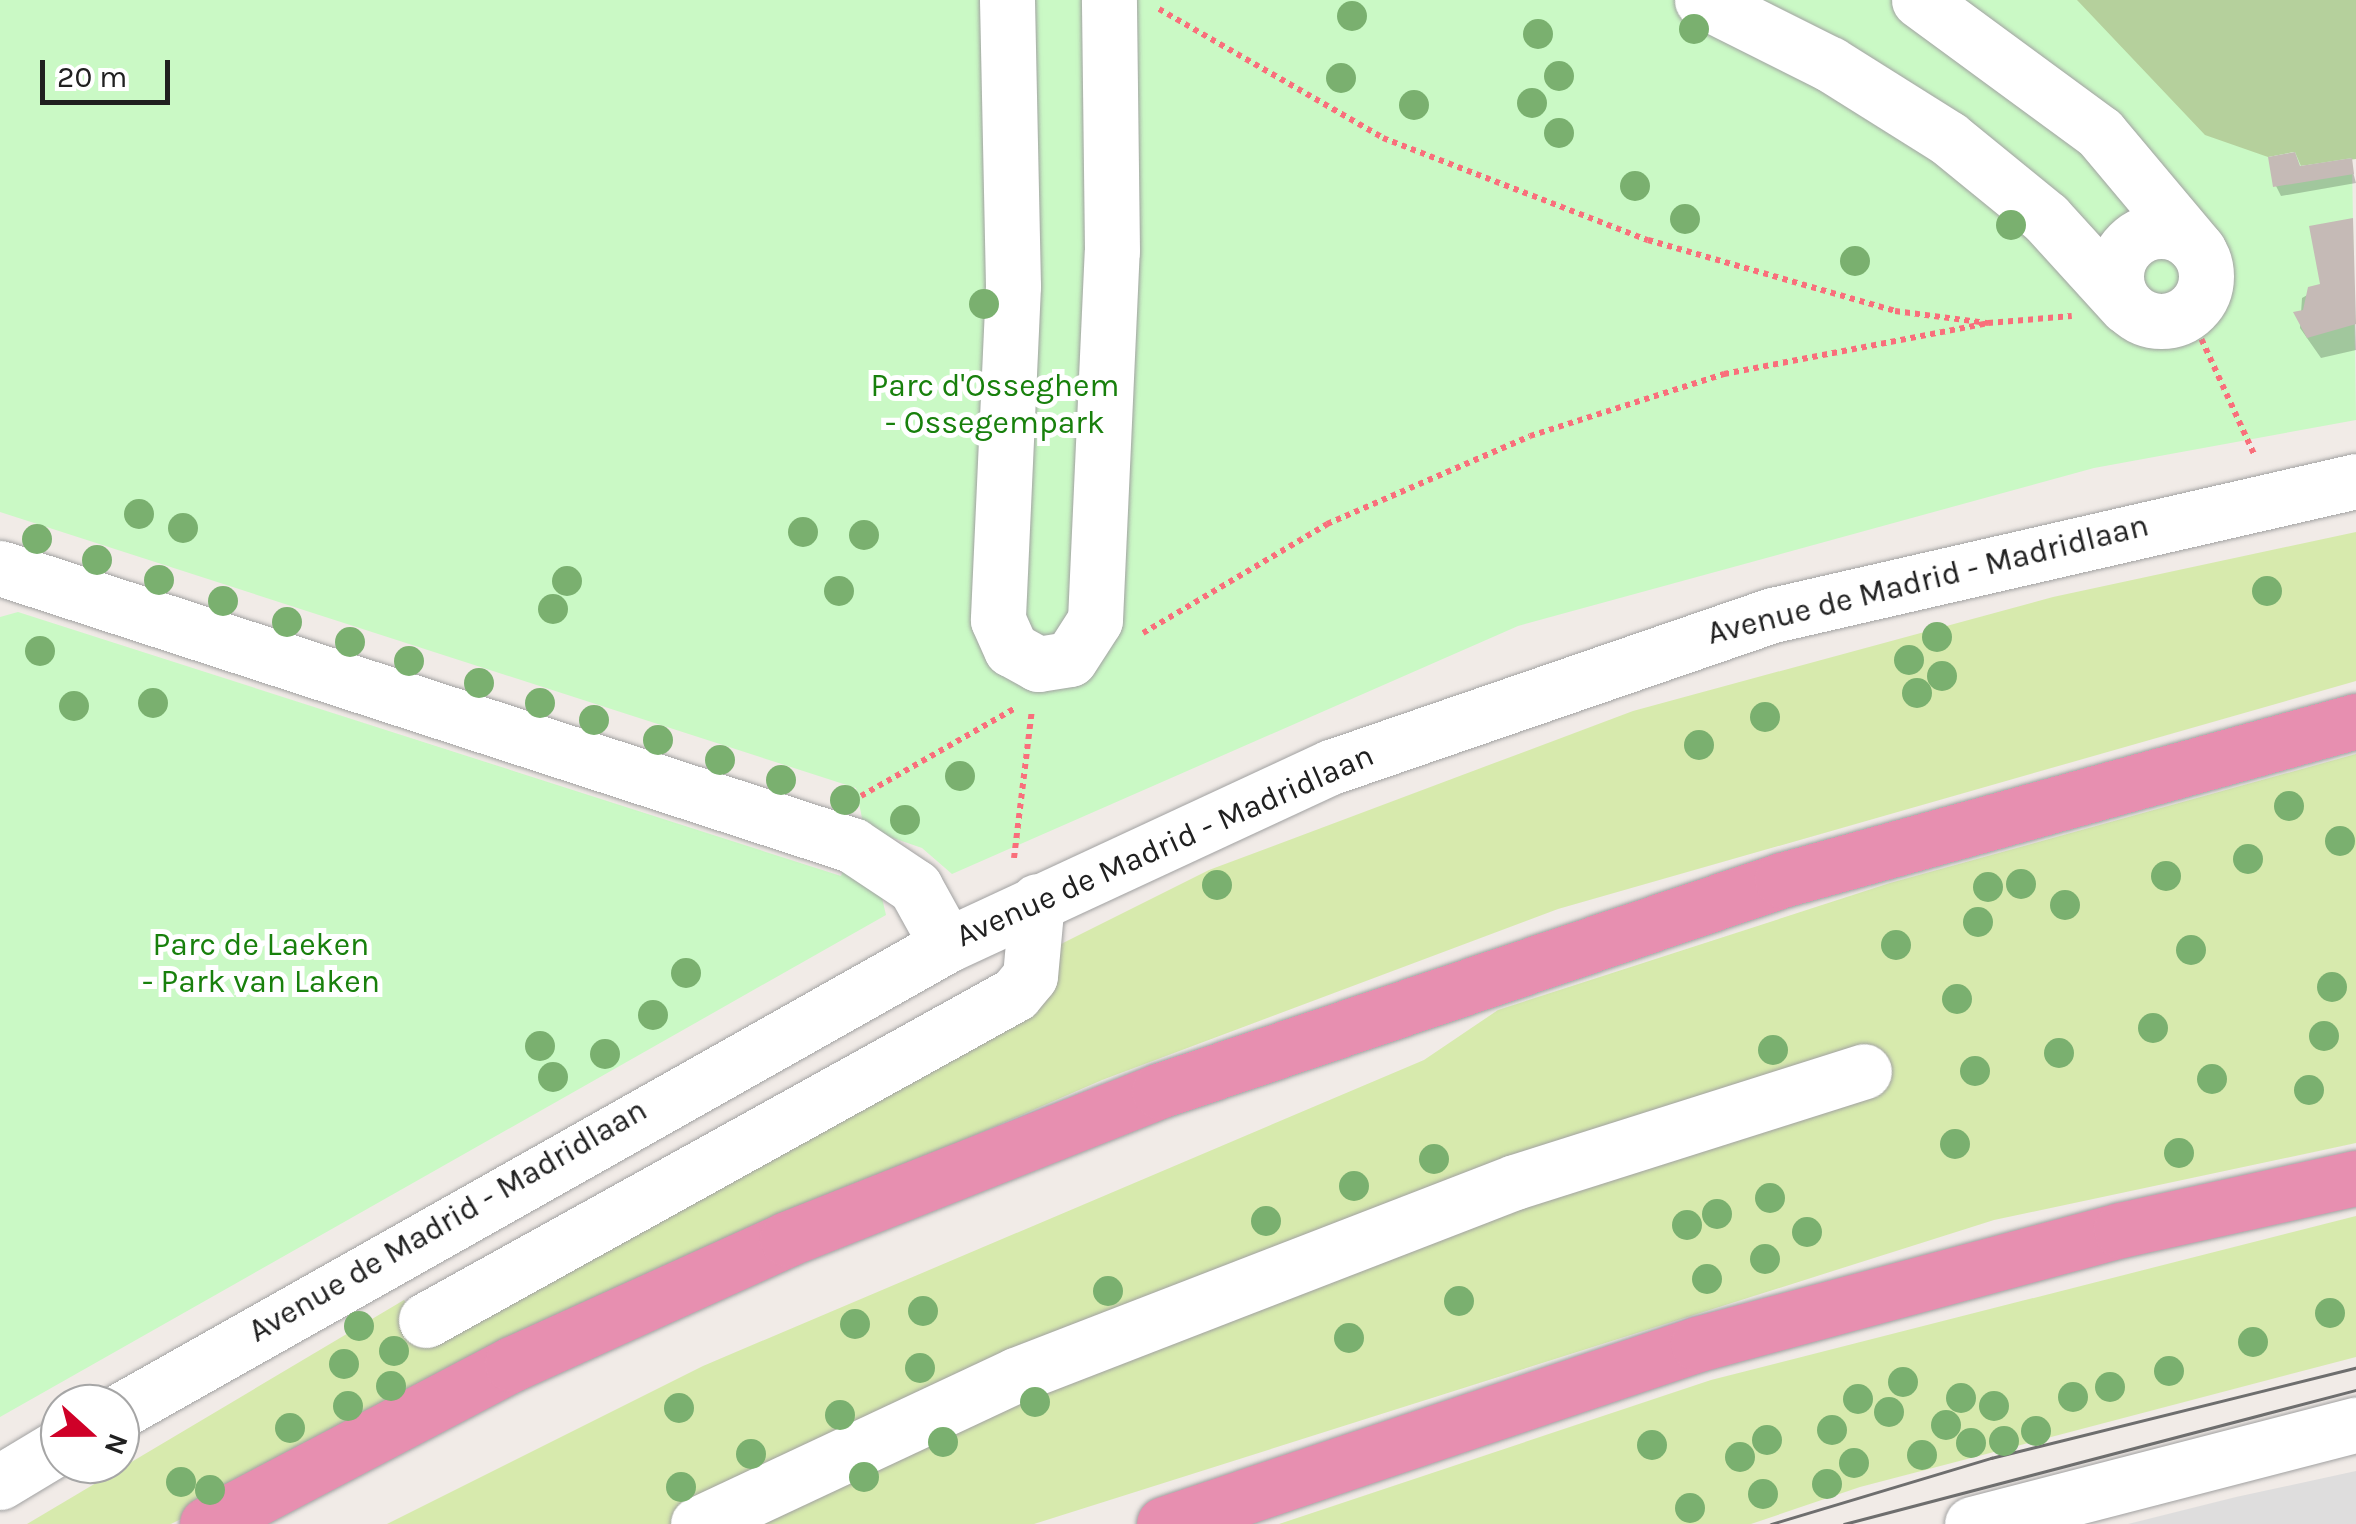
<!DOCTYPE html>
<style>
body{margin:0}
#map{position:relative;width:2356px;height:1524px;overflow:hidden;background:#f1ebe7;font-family:Karla,sans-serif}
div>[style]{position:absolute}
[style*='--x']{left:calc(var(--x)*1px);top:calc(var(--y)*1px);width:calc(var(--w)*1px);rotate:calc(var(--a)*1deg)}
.residential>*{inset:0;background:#dedddd}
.grass>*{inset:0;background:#d7eaad}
.forest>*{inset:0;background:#b5d09c}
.park>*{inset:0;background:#caf9c5}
.shadow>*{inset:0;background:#0003}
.building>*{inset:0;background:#c5bab6}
.path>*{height:6px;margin-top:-3px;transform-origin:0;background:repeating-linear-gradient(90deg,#f96f7b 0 5px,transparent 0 10px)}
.roads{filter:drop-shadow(0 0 2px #a1a1a1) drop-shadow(0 0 2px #a1a1a1)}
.minor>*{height:55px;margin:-27.5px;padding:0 27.5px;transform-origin:27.5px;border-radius:27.5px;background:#fff}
.minor>.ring{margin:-27.5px;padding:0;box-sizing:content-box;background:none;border:55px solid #fff;border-radius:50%}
.highway>*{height:55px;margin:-27.5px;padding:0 27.5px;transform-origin:27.5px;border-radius:27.5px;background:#e78fb0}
.tram>*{height:2.5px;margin:-1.25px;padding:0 1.25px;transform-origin:1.25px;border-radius:1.25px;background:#6e6e6e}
.trees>*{width:30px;height:30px;margin:-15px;border-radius:50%;background:#7ab06f}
span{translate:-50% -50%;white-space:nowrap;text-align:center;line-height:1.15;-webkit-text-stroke:10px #fff;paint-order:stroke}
.park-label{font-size:32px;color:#18800c}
.street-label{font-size:32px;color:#202020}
.north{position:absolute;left:40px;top:1384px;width:100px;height:100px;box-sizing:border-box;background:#fff;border:2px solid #a6a6a6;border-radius:50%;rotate:111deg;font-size:28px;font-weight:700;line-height:40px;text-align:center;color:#202020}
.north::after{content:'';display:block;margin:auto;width:35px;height:45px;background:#cf0128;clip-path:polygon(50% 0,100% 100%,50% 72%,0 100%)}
.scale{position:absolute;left:40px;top:60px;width:130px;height:45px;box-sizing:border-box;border:5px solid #202020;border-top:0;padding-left:12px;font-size:30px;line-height:35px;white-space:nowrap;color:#202020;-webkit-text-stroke:8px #fff;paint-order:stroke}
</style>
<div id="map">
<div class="residential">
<i style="clip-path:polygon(2356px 1471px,2356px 1524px,2128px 1524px,2236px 1497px)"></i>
</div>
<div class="grass">
<i style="clip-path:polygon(2356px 532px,2356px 681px,1558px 909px,1102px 1080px,750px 1233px,171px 1524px,27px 1524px,404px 1300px,436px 1344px,1053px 991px,1051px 949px,1209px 870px,1633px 711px,2053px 597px)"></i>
<i style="clip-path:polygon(2356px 754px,2356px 1143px,1994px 1220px,1034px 1524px,387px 1524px,703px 1366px,1424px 1060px,1498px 1010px,1890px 883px)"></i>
<i style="clip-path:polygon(2356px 1216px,2356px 1357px,1860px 1487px,1751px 1524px,1279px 1524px,1711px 1380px)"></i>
</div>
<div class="forest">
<i style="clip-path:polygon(2024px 0,2356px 0,2356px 159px,2300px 166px,2294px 152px,2269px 157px,2273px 187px)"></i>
</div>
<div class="park">
<i style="clip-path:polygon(0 0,2077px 0,2205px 135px,2268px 157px,2295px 152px,2301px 166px,2352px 158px,2356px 420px,2094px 468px,1518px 626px,952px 874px,922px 848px,864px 828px,856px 788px,0 512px)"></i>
<i style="clip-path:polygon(18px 612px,841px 876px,845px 866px,882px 898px,886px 915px,0 1417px,0 617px)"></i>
</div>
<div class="shadow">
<i style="clip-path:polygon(2350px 161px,2356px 183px,2281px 196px,2276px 186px,2301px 168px)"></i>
<i style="clip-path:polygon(2352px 220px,2356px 350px,2321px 358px,2300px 328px,2302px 298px,2323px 286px)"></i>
</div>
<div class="building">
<i style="clip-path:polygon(2295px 152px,2300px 166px,2352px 158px,2354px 174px,2273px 187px,2268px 157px)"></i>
<i style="clip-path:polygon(2353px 218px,2356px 324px,2307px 338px,2293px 312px,2303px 310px,2308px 287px,2320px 284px,2309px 226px)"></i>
</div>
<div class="path">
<i style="--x:1159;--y:9;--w:258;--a:29.9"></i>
<i style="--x:1383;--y:138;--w:284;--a:21.1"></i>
<i style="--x:1648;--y:240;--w:257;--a:16"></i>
<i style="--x:1895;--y:311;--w:94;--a:7.4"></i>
<i style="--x:1988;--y:323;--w:84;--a:-4.8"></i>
<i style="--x:2189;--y:312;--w:158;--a:65.4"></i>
<i style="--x:1143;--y:633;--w:214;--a:-30.6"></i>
<i style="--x:1327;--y:524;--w:221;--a:-23.4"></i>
<i style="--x:1530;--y:436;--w:204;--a:-17.7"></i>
<i style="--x:1724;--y:374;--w:269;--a:-10.9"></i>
<i style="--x:861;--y:796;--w:177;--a:-29.7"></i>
<i style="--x:1014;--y:858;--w:149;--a:-83.1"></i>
</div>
<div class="roads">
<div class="minor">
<i style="--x:1007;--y:0;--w:286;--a:88.8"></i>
<i style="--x:1013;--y:286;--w:334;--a:92.6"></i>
<i style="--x:998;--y:620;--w:32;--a:66"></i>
<i style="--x:1011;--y:649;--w:31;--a:29"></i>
<i style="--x:1038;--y:664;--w:32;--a:-9"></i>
<i style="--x:1070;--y:659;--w:46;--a:-57.3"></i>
<i style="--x:1095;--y:620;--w:369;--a:-87.4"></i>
<i style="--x:1112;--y:251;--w:251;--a:-90.7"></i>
<i style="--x:1702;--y:0;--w:143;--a:26.6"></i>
<i style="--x:1830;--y:64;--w:139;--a:32.1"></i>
<i style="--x:1948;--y:138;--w:127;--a:39.2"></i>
<i style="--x:2046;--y:218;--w:120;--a:47.7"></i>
<i style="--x:1919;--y:0;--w:225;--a:36.3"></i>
<i style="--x:2100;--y:133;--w:154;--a:50"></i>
<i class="ring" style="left:2116px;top:231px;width:35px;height:35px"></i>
<i style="--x:0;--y:568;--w:896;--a:18.01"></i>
<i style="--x:852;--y:845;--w:76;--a:33.7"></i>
<i style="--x:915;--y:887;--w:66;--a:61.1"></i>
<i style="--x:426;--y:1320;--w:673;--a:-28.96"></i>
<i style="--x:1015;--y:994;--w:23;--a:-50"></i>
<i style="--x:1030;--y:976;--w:75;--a:-84.7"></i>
<i style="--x:120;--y:1411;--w:949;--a:-29.4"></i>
<i style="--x:947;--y:945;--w:423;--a:-24.9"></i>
<i style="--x:1331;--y:767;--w:467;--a:-19"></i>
<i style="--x:1773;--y:615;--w:598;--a:-12.94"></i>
<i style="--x:0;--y:1482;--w:70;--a:-31"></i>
<i style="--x:698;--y:1524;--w:351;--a:-25.1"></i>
<i style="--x:1016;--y:1375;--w:535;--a:-21.15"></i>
<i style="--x:1515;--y:1182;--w:366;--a:-17.6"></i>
<i style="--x:1972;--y:1524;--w:397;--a:-14.5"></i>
</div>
<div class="highway">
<i style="--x:207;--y:1524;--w:344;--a:-27.7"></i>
<i style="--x:512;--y:1364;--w:302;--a:-24.4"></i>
<i style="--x:787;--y:1239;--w:400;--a:-21.7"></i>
<i style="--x:1159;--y:1091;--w:658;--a:-18.71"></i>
<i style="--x:1782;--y:880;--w:596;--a:-15.48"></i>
<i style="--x:1164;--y:1524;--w:564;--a:-18.63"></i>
<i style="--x:1698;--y:1344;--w:438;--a:-15.1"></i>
<i style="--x:2121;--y:1230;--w:241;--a:-12.5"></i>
</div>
</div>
<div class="tram">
<i style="--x:1771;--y:1524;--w:230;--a:-16.7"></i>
<i style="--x:1991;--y:1458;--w:376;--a:-13.9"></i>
<i style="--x:1844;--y:1524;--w:529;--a:-14.67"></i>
</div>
<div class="trees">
<i style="left:1352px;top:16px"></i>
<i style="left:1694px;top:29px"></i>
<i style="left:1538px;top:34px"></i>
<i style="left:1559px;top:76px"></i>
<i style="left:1341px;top:78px"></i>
<i style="left:1532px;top:103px"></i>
<i style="left:1414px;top:105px"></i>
<i style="left:1559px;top:133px"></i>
<i style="left:1635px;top:186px"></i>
<i style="left:1685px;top:219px"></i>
<i style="left:2011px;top:225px"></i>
<i style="left:1855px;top:261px"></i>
<i style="left:984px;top:304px"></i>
<i style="left:139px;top:514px"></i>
<i style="left:183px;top:528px"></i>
<i style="left:803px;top:532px"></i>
<i style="left:864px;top:535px"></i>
<i style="left:37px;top:539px"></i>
<i style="left:97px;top:560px"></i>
<i style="left:159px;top:580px"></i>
<i style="left:567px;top:581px"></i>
<i style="left:839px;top:591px"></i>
<i style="left:2267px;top:591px"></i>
<i style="left:223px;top:601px"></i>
<i style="left:553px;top:609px"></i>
<i style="left:287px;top:622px"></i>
<i style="left:1937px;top:637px"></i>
<i style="left:350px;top:642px"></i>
<i style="left:40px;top:651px"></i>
<i style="left:1909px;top:660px"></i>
<i style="left:409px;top:661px"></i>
<i style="left:1942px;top:676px"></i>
<i style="left:479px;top:683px"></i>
<i style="left:1917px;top:693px"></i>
<i style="left:153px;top:703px"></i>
<i style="left:540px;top:703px"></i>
<i style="left:74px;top:706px"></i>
<i style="left:1765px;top:717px"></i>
<i style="left:594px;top:720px"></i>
<i style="left:658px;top:740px"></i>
<i style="left:1699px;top:745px"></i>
<i style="left:720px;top:760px"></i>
<i style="left:960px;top:776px"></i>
<i style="left:781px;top:780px"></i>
<i style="left:845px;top:800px"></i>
<i style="left:2289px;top:806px"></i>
<i style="left:905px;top:820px"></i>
<i style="left:2340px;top:841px"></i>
<i style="left:2248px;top:859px"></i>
<i style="left:2166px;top:876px"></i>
<i style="left:2021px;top:884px"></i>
<i style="left:1217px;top:885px"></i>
<i style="left:1988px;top:887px"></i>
<i style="left:2065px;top:905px"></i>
<i style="left:1978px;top:922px"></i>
<i style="left:1896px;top:945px"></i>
<i style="left:2191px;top:950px"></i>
<i style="left:686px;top:973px"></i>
<i style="left:2332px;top:987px"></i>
<i style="left:1957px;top:999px"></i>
<i style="left:653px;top:1015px"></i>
<i style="left:2153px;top:1028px"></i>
<i style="left:2324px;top:1036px"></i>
<i style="left:540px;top:1046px"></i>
<i style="left:1773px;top:1050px"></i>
<i style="left:2059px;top:1053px"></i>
<i style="left:605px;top:1054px"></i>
<i style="left:1975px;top:1071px"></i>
<i style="left:553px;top:1077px"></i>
<i style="left:2212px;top:1079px"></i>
<i style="left:2309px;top:1090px"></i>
<i style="left:1955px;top:1144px"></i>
<i style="left:2179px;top:1153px"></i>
<i style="left:1434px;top:1159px"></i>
<i style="left:1354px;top:1186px"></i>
<i style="left:1770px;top:1198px"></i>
<i style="left:1717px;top:1214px"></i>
<i style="left:1266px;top:1221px"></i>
<i style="left:1687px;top:1225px"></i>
<i style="left:1807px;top:1232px"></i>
<i style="left:1765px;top:1259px"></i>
<i style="left:1707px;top:1279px"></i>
<i style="left:1108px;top:1291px"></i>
<i style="left:1459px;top:1301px"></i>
<i style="left:923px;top:1311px"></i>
<i style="left:2330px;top:1313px"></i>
<i style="left:855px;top:1324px"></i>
<i style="left:359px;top:1326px"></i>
<i style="left:1349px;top:1338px"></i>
<i style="left:2253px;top:1342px"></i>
<i style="left:394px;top:1351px"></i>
<i style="left:344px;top:1364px"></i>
<i style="left:920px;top:1368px"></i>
<i style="left:2169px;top:1371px"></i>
<i style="left:1903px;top:1382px"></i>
<i style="left:391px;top:1386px"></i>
<i style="left:2110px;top:1387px"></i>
<i style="left:2073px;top:1397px"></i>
<i style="left:1961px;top:1398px"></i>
<i style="left:1858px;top:1399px"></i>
<i style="left:1035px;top:1402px"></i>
<i style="left:348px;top:1406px"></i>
<i style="left:1994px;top:1406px"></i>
<i style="left:679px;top:1408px"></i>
<i style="left:1889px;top:1412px"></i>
<i style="left:840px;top:1415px"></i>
<i style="left:1946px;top:1425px"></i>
<i style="left:290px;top:1428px"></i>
<i style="left:1832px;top:1430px"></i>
<i style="left:2036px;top:1431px"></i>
<i style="left:1767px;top:1440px"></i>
<i style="left:2004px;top:1441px"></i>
<i style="left:943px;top:1442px"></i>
<i style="left:1971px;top:1443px"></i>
<i style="left:1652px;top:1445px"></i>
<i style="left:751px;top:1454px"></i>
<i style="left:1922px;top:1455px"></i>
<i style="left:1740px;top:1457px"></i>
<i style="left:1854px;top:1463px"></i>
<i style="left:864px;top:1477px"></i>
<i style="left:181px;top:1482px"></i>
<i style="left:1827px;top:1484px"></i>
<i style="left:681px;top:1487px"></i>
<i style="left:210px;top:1490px"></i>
<i style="left:1763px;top:1494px"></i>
<i style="left:1690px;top:1508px"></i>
</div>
<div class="park-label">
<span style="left:995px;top:405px">Parc d'Osseghem<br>- Ossegempark</span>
<span style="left:261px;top:964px">Parc de Laeken<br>- Park van Laken</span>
</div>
<div class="street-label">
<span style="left:1928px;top:580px;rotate:-14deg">Avenue de Madrid - Madridlaan</span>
<span style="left:1165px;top:846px;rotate:-24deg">Avenue de Madrid - Madridlaan</span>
<span style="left:448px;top:1221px;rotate:-30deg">Avenue de Madrid - Madridlaan</span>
</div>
<div class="north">N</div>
<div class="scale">20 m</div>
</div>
